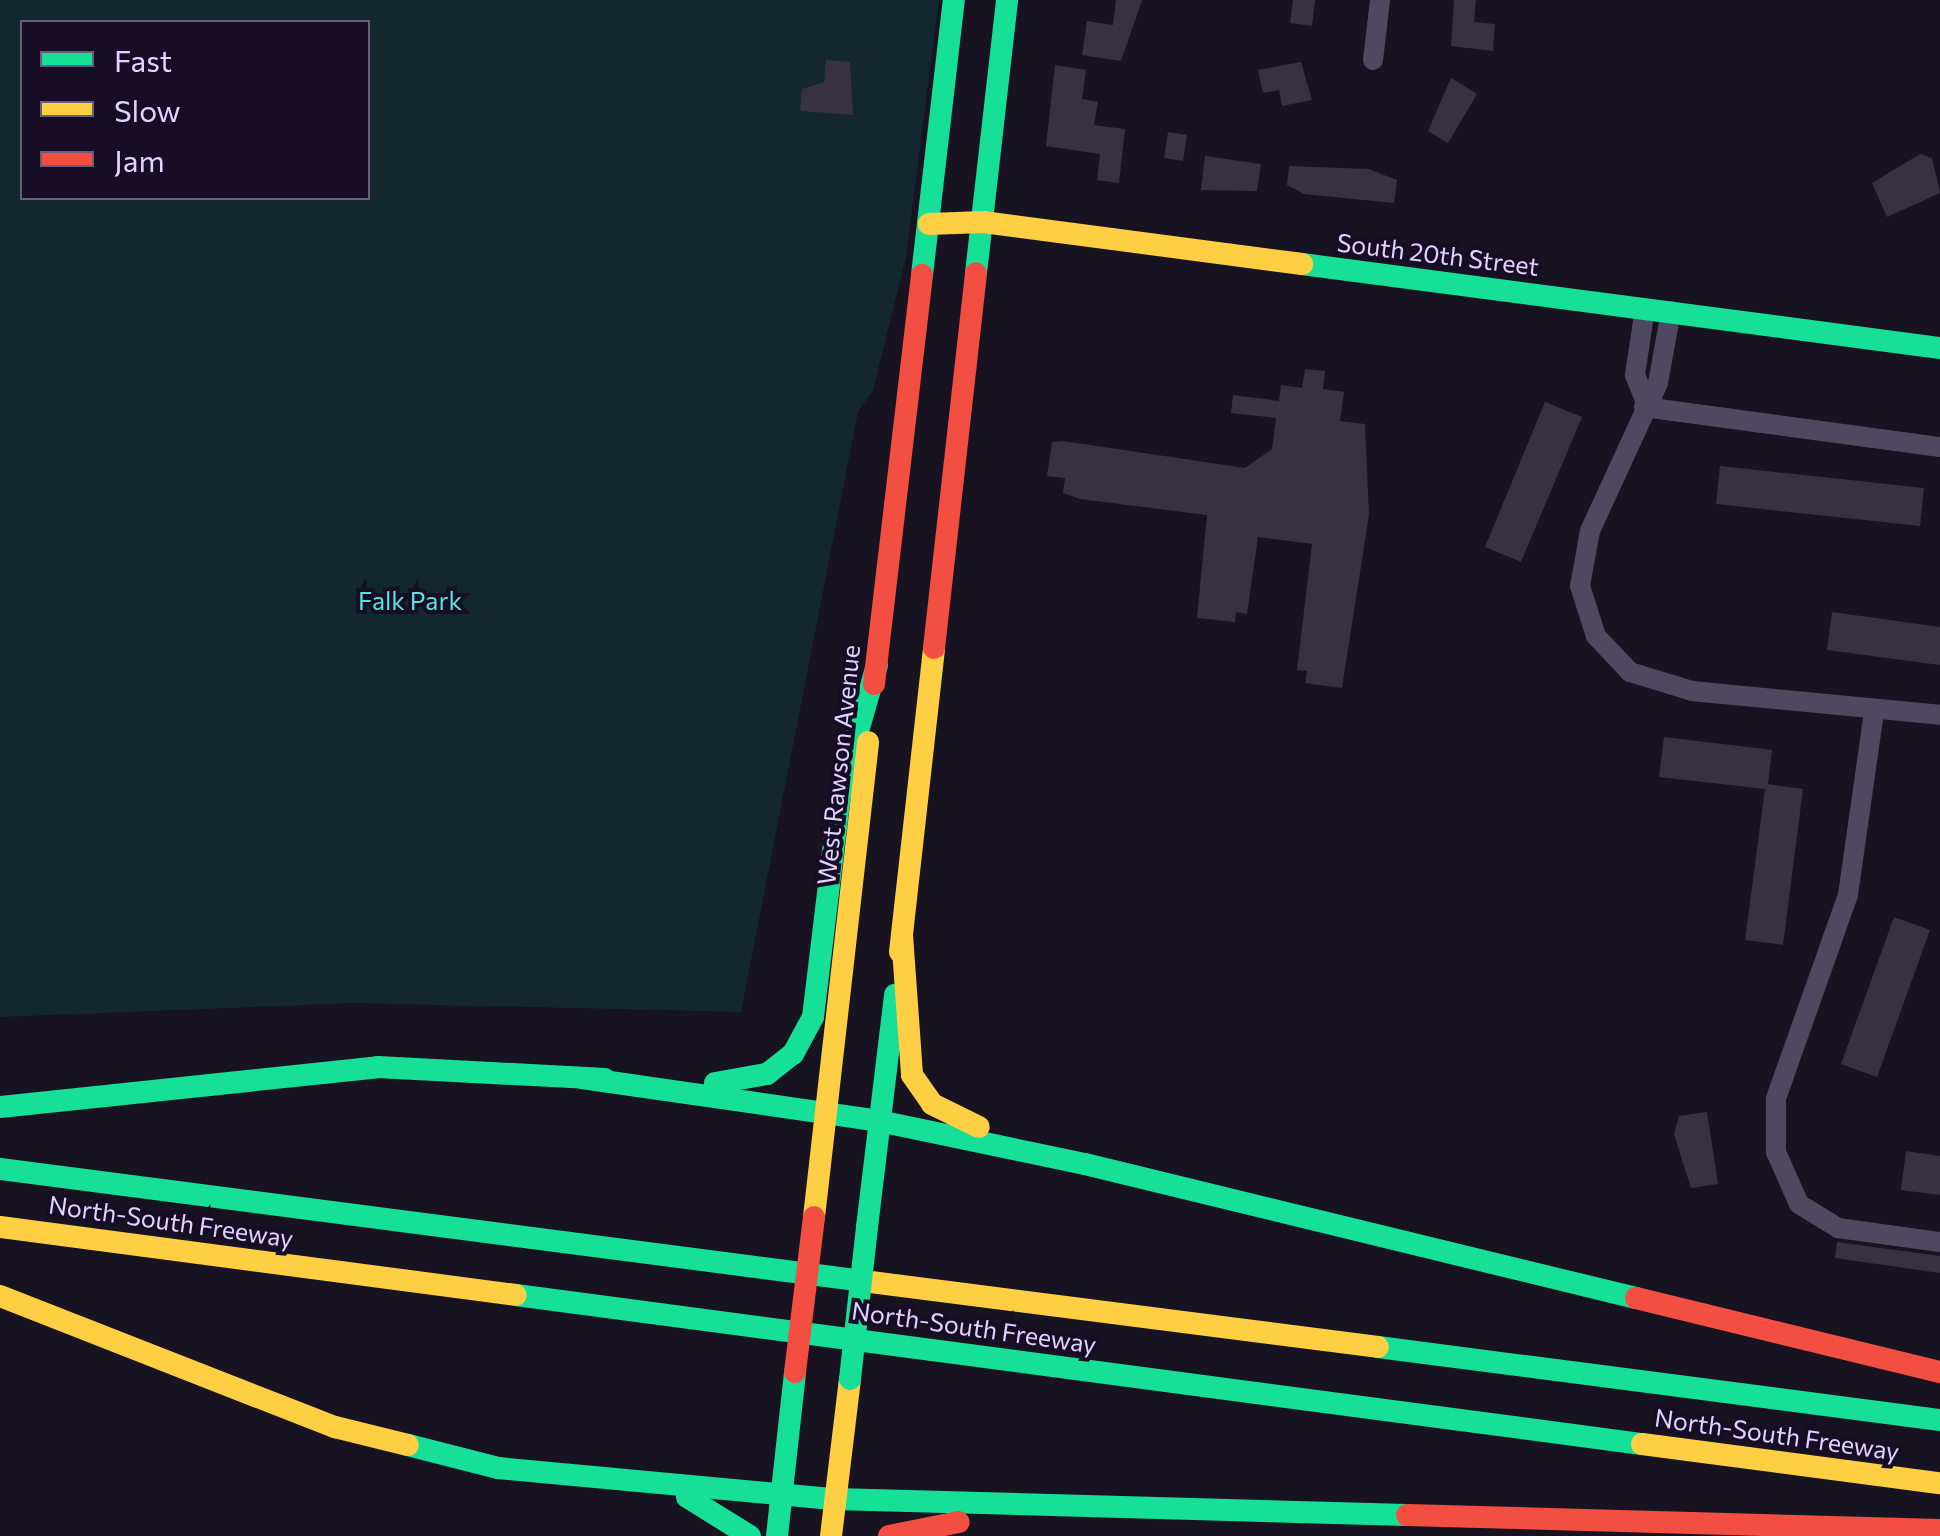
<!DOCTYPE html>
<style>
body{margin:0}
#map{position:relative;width:1940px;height:1536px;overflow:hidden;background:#181320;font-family:Commissioner,sans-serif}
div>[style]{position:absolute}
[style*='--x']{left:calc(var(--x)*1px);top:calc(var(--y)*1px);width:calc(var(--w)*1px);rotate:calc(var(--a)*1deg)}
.green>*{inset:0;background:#12272e}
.building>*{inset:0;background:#383142}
.street>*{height:20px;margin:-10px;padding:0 10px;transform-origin:10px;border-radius:10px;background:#4e4961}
.fast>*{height:22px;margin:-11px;padding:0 11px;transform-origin:11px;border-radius:11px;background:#16e098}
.slow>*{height:22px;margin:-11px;padding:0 11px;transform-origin:11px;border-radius:11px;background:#ffcf43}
.jam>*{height:22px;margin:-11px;padding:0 11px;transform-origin:11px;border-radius:11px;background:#f24e42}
.fast-bridge>*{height:22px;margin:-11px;padding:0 11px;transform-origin:11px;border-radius:11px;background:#16e098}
.jam-bridge>*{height:22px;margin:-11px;padding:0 11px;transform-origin:11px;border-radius:11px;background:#f24e42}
span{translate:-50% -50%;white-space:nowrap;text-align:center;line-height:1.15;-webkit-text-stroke:8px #170e25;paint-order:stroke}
.street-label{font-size:25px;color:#e1d3ff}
.park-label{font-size:25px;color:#5ce2dd}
.legend{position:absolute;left:20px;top:20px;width:350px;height:180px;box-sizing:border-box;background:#170e25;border:2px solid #685d7c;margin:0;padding:12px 18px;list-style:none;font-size:30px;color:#e1d3ff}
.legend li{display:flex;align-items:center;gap:20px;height:50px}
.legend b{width:50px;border:2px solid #685d7c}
</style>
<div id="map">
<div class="green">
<i style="clip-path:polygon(evenodd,0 0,939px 0,906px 257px,873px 390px,858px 412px,741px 1012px,354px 1003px,0 1017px,0 0,22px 22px,368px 22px,368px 198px,22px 198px,22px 22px)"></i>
</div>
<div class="building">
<i style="clip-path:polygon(1116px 0,1142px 0,1121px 61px,1082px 55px,1087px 21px,1113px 25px)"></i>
<i style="clip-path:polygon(1293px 0,1315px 0,1312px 26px,1290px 23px)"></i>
<i style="clip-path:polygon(1454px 0,1476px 0,1474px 22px,1495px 24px,1493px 51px,1451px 46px)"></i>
<i style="clip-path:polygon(826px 60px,850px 62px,853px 115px,800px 111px,802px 89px,824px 82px)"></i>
<i style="clip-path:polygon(1301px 62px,1312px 100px,1282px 106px,1279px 90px,1263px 93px,1258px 70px)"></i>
<i style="clip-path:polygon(1055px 65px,1086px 70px,1082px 99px,1098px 102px,1094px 125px,1125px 129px,1119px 183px,1097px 180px,1100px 154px,1046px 146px)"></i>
<i style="clip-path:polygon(1451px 78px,1477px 94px,1448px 143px,1428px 131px)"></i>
<i style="clip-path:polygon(1168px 132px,1187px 135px,1183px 161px,1164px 158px)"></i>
<i style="clip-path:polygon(1920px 154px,1932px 158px,1940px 193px,1887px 217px,1872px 183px)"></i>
<i style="clip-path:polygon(1205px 156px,1261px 164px,1257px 191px,1201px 190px)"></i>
<i style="clip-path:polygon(1289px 166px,1369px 169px,1397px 180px,1394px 203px,1304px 194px,1287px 185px)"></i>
<i style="clip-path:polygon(1305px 369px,1325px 371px,1323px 389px,1344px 392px,1340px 421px,1365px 424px,1369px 515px,1342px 688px,1305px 683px,1307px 671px,1297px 670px,1312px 544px,1258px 537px,1247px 614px,1236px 612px,1235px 622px,1197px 618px,1207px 515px,1080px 499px,1063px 493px,1065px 478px,1047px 476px,1052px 442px,1063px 441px,1245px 468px,1272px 449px,1276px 418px,1231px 413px,1233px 395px,1279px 401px,1281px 385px,1302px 388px)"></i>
<i style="clip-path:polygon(1545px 402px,1582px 417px,1521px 562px,1485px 547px)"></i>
<i style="clip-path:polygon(1720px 466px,1924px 488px,1920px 526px,1716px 504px)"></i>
<i style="clip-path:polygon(1832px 612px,1940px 627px,1940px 665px,1827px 650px)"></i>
<i style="clip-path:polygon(1664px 737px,1772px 750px,1768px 784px,1803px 789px,1783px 945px,1745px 940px,1765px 789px,1659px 777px)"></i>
<i style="clip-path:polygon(1894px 917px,1930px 930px,1877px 1077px,1841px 1064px)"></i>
<i style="clip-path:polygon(1707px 1112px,1718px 1184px,1691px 1188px,1674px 1134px,1679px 1116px)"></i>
<i style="clip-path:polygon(1906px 1151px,1940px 1156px,1940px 1195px,1901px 1190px)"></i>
<i style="clip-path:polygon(1837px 1242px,1940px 1256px,1940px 1273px,1835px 1258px)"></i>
</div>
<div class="street">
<i style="--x:1373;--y:60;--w:60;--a:-83.3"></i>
<i style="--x:1645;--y:308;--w:68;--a:98.5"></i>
<i style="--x:1635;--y:375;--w:29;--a:68"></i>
<i style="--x:1671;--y:311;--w:73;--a:100.2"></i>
<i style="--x:1658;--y:383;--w:163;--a:114.7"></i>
<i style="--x:1590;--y:531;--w:56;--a:100.3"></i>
<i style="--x:1580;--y:586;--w:52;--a:72.3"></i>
<i style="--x:1596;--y:636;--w:50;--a:46.6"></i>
<i style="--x:1630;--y:672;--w:65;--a:17"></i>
<i style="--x:1692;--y:691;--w:249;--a:5.5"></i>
<i style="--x:1644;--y:407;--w:299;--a:7.7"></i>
<i style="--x:1874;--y:712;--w:185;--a:98.1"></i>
<i style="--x:1848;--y:895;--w:215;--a:109.5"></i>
<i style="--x:1776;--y:1098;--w:54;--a:90"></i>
<i style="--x:1776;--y:1152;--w:57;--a:66.1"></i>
<i style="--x:1799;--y:1204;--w:46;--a:31.6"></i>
<i style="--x:1838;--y:1228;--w:103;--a:7.8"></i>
</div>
<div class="fast">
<i style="--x:1302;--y:264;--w:644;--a:7.5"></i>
<i style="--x:976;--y:273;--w:275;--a:-83.5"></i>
<i style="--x:922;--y:275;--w:277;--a:-83.4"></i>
<i style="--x:582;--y:1078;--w:300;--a:8.2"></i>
<i style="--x:879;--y:1121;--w:210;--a:11.8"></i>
<i style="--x:1085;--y:1164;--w:567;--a:13.67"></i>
<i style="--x:715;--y:1083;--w:53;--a:-9.8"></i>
<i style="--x:767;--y:1074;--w:33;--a:-38"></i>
<i style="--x:793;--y:1054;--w:42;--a:-61.6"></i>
<i style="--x:813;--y:1017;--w:225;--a:-83.1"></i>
<i style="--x:840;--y:794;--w:134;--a:-74"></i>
<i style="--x:0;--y:1107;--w:380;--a:-6"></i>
<i style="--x:378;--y:1067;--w:227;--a:3"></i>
<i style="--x:0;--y:1169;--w:870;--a:7.39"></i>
<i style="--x:867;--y:1227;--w:234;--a:-83.1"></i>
<i style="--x:516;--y:1295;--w:1136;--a:7.54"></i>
<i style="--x:1378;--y:1347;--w:567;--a:7.4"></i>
<i style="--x:408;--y:1445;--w:93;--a:14.3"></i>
<i style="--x:498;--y:1468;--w:338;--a:5.3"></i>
<i style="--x:835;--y:1499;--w:572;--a:1.6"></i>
<i style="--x:687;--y:1497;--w:74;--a:31.8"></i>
<i style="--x:777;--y:1536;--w:165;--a:-83.7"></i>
</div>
<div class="slow">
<i style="--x:929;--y:224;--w:54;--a:-2.1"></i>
<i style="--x:983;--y:222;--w:322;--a:7.5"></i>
<i style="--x:902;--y:935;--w:140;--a:85.9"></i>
<i style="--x:912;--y:1075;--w:35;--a:55"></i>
<i style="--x:932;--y:1104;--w:52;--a:26.1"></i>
<i style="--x:900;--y:952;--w:306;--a:-83.6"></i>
<i style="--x:814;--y:1217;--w:478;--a:-83.5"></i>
<i style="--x:0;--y:1227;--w:520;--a:7.51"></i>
<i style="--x:863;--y:1281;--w:519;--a:7.3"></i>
<i style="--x:0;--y:1296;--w:360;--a:21.4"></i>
<i style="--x:335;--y:1427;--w:75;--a:13.9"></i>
<i style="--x:1642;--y:1444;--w:301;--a:7.5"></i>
<i style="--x:831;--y:1536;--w:158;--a:-83.1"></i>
</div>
<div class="jam">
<i style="--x:934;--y:648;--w:377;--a:-83.6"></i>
<i style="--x:874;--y:684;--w:412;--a:-83.3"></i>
<i style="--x:1636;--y:1298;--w:313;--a:13.7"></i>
<i style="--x:1407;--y:1515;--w:533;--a:1.61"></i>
<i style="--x:889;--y:1536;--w:71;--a:-11.3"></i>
</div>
<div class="fast-bridge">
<i style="--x:850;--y:1379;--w:153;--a:-83.6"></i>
</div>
<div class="jam-bridge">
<i style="--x:795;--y:1372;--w:156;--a:-83"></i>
</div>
<div class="street-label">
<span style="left:1438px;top:254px;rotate:7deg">South 20th Street</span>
<span style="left:838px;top:765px;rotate:-84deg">West Rawson Avenue</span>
<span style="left:171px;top:1221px;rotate:8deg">North-South Freeway</span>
<span style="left:974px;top:1327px;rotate:8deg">North-South Freeway</span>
<span style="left:1777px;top:1434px;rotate:8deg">North-South Freeway</span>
</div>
<div class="park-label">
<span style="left:410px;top:600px">Falk Park</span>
</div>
<ul class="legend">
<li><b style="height:12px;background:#16e098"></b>Fast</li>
<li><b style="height:12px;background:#ffcf43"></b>Slow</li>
<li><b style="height:12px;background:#f24e42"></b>Jam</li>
</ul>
</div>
